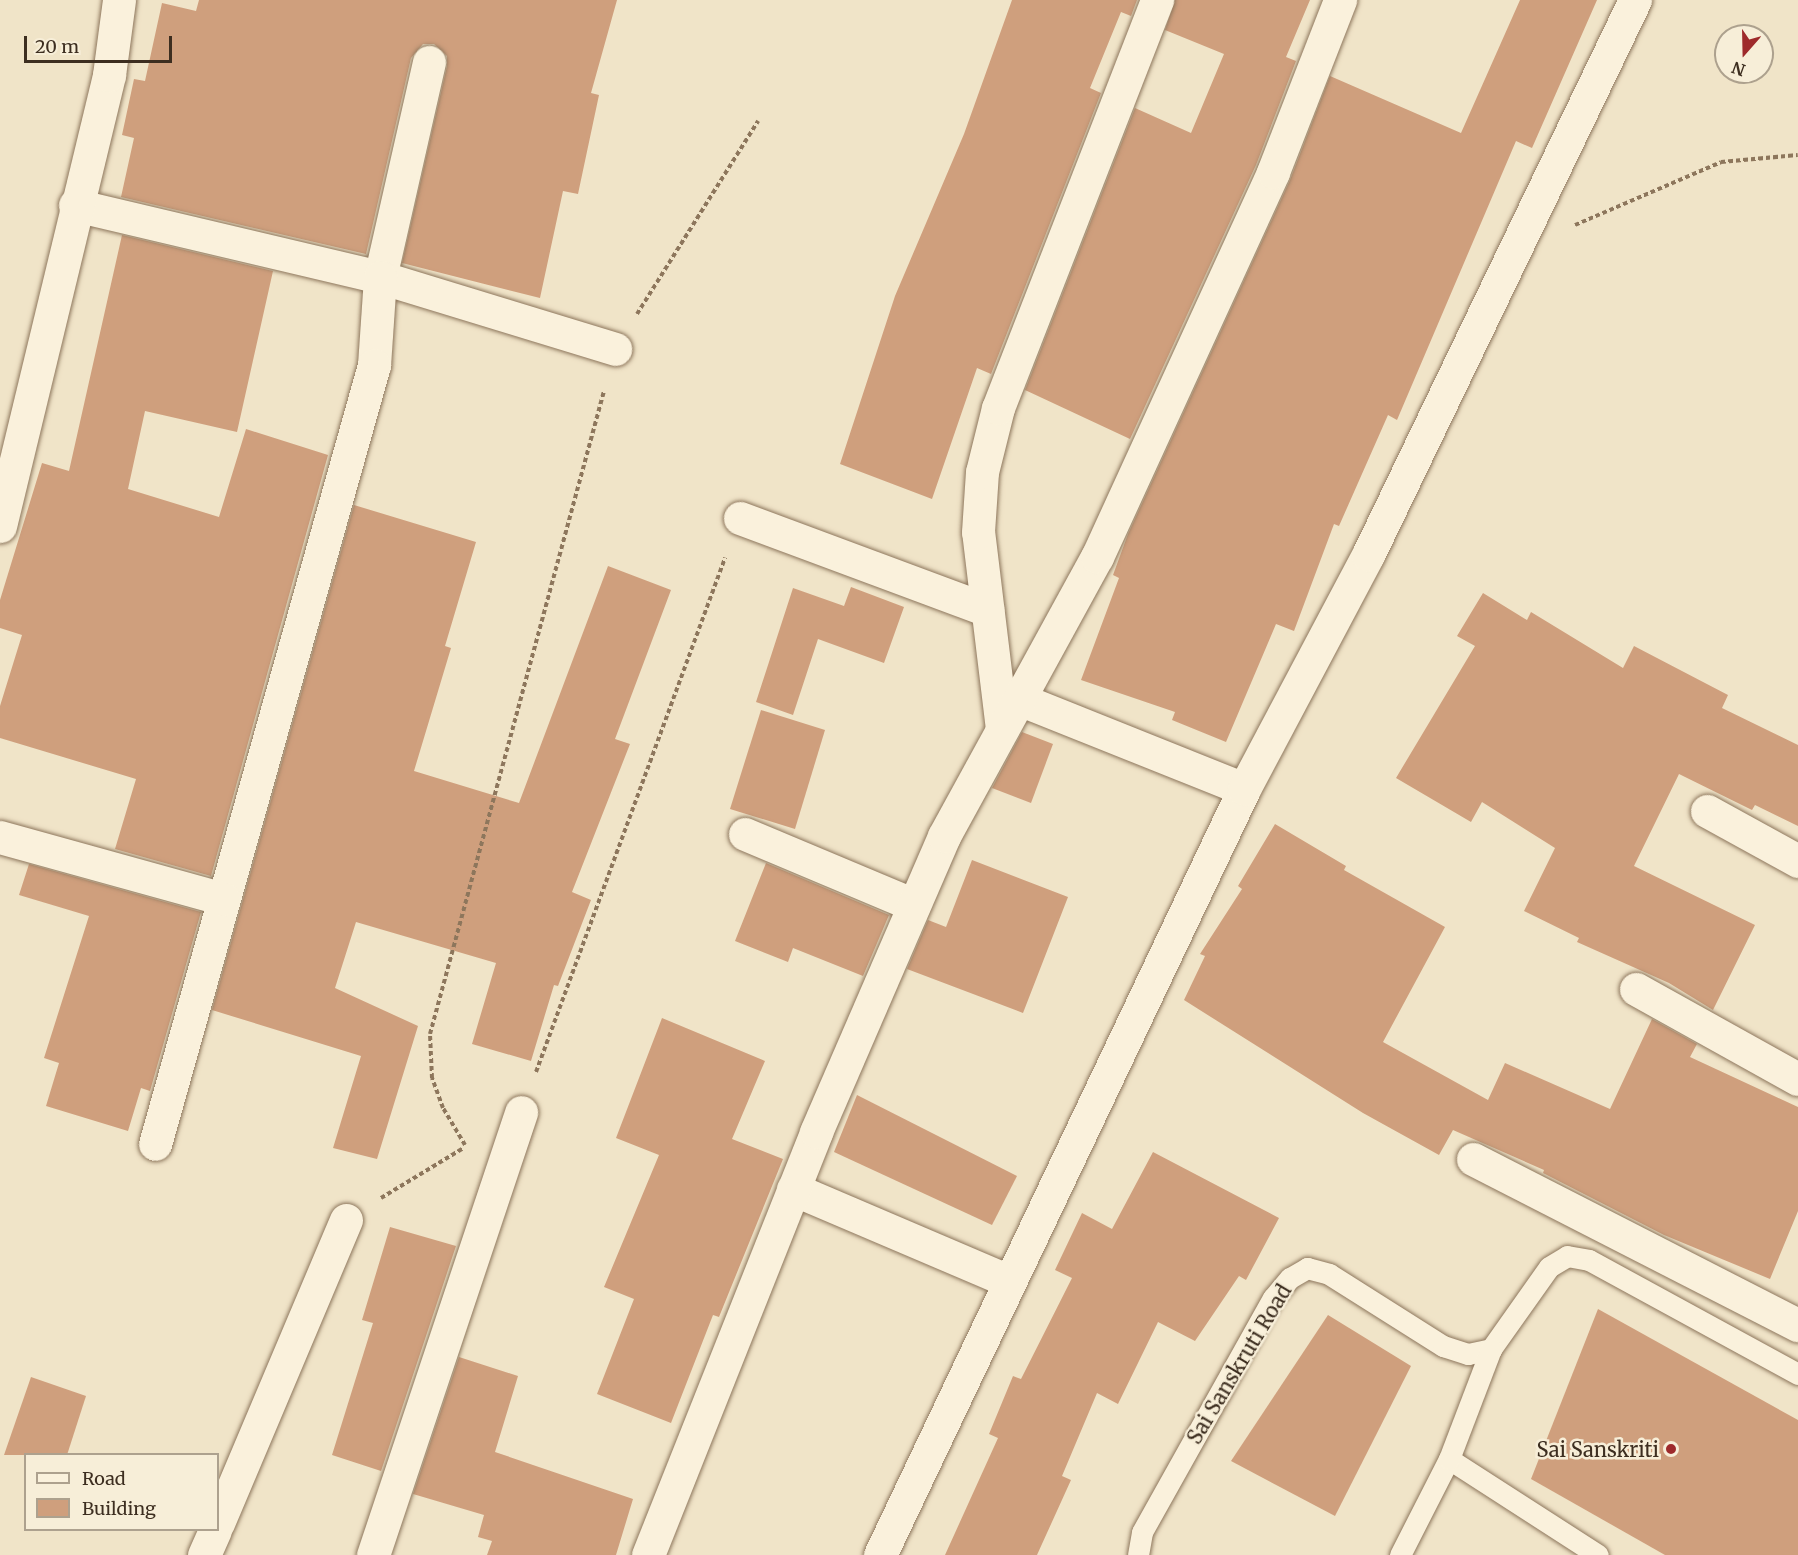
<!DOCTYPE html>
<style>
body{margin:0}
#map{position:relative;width:1798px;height:1555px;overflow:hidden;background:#f0e4c8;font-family:Merriweather,serif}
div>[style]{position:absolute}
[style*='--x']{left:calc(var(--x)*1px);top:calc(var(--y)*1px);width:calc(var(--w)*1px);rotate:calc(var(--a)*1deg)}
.building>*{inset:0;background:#cf9f7d}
.path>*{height:4px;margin-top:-2px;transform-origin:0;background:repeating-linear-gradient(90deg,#8d765c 0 4.5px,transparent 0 7.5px)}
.roads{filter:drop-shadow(0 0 2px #8d765c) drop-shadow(0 0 2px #8d765c)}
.lane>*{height:21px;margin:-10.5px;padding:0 10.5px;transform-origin:10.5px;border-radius:10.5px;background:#faf1dc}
.street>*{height:33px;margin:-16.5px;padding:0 16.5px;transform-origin:16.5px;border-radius:16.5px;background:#faf1dc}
.dots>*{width:16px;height:16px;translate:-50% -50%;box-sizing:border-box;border:3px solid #f7eed8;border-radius:50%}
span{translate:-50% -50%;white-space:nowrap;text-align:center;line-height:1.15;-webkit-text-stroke:5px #f7eed8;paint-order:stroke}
.street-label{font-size:20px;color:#3d2e20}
.poi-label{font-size:20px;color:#3d2e20}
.right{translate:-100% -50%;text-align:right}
.legend{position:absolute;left:24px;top:1453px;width:195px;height:78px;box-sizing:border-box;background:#f7eed8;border:2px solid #ada18e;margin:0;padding:8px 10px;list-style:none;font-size:18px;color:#3d2e20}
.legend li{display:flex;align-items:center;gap:12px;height:30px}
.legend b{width:30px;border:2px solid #ada18e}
.north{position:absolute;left:1714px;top:24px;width:60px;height:60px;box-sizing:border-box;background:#f7eed8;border:2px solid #ada18e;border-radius:50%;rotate:200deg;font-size:16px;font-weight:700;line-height:24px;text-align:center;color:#3d2e20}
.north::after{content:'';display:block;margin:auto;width:21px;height:27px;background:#9e2a2b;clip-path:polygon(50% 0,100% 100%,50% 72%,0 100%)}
.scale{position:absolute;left:24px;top:36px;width:148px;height:27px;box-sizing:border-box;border:3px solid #3d2e20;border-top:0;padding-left:8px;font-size:18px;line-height:21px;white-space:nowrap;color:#3d2e20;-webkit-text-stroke:4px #f7eed8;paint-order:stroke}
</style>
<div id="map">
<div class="building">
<i style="clip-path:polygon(199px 0,617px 0,591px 93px,599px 95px,578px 194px,563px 191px,540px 298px,402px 263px,447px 66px,447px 56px,434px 44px,423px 44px,411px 58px,366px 254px,121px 197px,134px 138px,122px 135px,134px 79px,145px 81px,162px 3px,196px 11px)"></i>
<i style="clip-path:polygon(1012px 0,1137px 0,1131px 16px,1121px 12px,1090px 88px,1101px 93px,991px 374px,977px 368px,932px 499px,840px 464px,895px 296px,964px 134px)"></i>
<i style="clip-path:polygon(1175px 0,1310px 0,1286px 57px,1296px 61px,1256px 165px,1130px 439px,1025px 390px,1135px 108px,1191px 133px,1224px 54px,1165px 30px)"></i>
<i style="clip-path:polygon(1520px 0,1597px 0,1532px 148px,1516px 141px,1397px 420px,1388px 415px,1339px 526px,1334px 524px,1294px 631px,1276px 624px,1226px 742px,1172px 720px,1175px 712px,1081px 680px,1119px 578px,1113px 575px,1128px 534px,1290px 180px,1330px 76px,1461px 133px)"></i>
<i style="clip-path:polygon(122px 235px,273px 271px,237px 432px,145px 411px,128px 489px,219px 517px,246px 429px,328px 455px,211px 876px,115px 849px,136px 779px,0 738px,0 706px,22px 635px,0 628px,0 600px,42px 463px,69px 471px)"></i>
<i style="clip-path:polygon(354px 505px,476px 542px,445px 646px,451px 648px,414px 771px,519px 803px,608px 566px,671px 590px,615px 739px,630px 744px,572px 892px,591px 900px,558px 986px,554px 985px,531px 1061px,472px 1044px,496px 963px,356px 922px,335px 988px,418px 1026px,377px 1159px,333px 1148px,361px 1056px,212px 1010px)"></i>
<i style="clip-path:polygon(851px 587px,904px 607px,884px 663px,818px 639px,793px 715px,756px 702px,793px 588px,844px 606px)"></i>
<i style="clip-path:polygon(1483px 593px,1527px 620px,1531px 612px,1623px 668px,1634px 646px,1728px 695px,1722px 708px,1798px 745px,1798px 826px,1755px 805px,1752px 810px,1679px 774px,1634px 866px,1755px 925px,1713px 1010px,1669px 983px,1577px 942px,1579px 938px,1524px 911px,1555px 848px,1482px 802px,1471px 822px,1396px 778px,1475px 646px,1457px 636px)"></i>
<i style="clip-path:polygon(761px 710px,825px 730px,795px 829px,730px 809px)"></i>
<i style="clip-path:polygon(1022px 732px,1053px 744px,1031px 803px,992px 788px)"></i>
<i style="clip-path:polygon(1275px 824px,1346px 866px,1344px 870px,1445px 927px,1383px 1042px,1488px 1100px,1505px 1063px,1610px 1109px,1652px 1019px,1697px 1044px,1690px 1057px,1798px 1107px,1798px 1211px,1770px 1279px,1664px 1235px,1543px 1173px,1544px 1170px,1453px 1130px,1439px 1155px,1363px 1113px,1184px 1000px,1205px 956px,1200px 954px,1242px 889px,1238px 886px)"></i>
<i style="clip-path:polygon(972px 860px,1068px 897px,1023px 1013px,907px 969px,928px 920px,946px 927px)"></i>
<i style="clip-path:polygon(766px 863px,889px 915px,863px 976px,793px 948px,788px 962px,735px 941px)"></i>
<i style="clip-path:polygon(29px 864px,201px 912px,150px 1091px,141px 1088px,128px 1131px,46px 1106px,59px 1063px,44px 1058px,89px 916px,19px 895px)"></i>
<i style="clip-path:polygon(662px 1018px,765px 1061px,732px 1139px,783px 1159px,719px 1317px,713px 1315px,671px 1423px,597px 1394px,634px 1299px,604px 1287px,659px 1155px,616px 1138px)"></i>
<i style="clip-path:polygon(857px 1095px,1017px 1176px,992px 1225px,834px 1152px)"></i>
<i style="clip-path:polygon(1153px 1152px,1279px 1218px,1246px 1280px,1239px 1276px,1195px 1341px,1158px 1322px,1118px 1404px,1097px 1393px,1062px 1476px,1071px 1480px,1037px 1555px,945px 1555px,998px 1438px,989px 1434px,1013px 1376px,1021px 1379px,1072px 1278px,1055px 1270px,1082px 1213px,1112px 1229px)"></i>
<i style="clip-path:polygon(390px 1227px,456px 1246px,381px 1471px,332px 1455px,373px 1323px,362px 1320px)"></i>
<i style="clip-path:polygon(1598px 1309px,1798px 1420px,1798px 1555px,1665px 1555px,1531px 1479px)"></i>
<i style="clip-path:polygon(1328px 1315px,1411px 1366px,1335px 1516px,1231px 1461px)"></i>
<i style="clip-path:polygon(459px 1357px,518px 1376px,495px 1452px,633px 1499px,616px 1555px,487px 1555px,492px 1541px,478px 1537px,484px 1515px,413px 1494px)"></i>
<i style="clip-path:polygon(31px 1377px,86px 1396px,67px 1455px,4px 1455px)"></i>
</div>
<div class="path">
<i style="--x:1575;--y:225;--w:159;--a:-23.3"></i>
<i style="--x:1721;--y:162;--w:77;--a:-5.2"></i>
<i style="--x:637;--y:314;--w:228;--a:-57.9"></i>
<i style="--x:536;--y:1072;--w:548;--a:-69.81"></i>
<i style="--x:465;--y:1145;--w:43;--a:-120.7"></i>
<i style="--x:443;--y:1108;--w:32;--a:-110"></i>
<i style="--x:432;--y:1078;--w:44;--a:-92.6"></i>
<i style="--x:430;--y:1034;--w:666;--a:-74.86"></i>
<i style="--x:381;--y:1198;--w:95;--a:-31.2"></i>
</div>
<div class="roads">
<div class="lane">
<i style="--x:1449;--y:1459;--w:177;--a:32.8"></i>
<i style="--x:1138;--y:1555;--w:23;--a:-80"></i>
<i style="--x:1142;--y:1532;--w:268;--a:-60.8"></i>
<i style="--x:1273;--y:1298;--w:26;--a:-50"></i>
<i style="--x:1290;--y:1278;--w:20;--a:-30"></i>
<i style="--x:1307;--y:1268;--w:23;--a:15"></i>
<i style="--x:1329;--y:1274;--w:135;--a:32.3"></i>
<i style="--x:1443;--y:1346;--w:26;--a:18"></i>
<i style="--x:1468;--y:1354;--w:24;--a:-12"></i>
<i style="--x:1491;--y:1349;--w:100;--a:-54.7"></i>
<i style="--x:1549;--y:1267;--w:21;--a:-31"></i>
<i style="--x:1567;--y:1256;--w:22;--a:10"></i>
<i style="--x:1589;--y:1260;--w:238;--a:28.6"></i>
<i style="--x:1400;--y:1555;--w:108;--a:-63"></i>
<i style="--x:1449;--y:1459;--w:118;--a:-69.1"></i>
</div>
<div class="street">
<i style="--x:429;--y:62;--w:221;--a:102.8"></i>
<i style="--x:380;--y:277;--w:246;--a:17"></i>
<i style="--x:75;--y:205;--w:313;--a:13.3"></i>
<i style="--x:380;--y:277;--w:88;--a:93.9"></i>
<i style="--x:374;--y:365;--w:809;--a:105.7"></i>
<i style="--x:740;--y:518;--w:264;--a:20.4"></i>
<i style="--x:0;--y:526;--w:464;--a:-76.4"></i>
<i style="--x:109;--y:75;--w:76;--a:-82.4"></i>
<i style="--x:1019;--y:699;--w:242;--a:21.8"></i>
<i style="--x:1002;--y:729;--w:198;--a:-96.9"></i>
<i style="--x:978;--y:532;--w:60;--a:-86.2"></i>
<i style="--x:982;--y:472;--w:66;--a:-76"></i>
<i style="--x:998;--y:408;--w:438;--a:-68.7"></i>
<i style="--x:1707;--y:811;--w:104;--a:28.8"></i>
<i style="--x:745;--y:834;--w:183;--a:22.8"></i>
<i style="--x:0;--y:837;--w:232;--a:15.5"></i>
<i style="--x:1636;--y:989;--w:185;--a:29.1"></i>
<i style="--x:1473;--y:1159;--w:365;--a:27.1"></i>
<i style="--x:793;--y:1189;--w:235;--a:23.1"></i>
<i style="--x:218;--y:1523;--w:329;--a:-67.1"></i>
<i style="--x:204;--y:1555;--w:27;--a:-66"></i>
<i style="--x:373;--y:1555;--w:467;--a:-71.5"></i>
<i style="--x:648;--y:1555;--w:455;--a:-68.3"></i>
<i style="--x:816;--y:1132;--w:322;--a:-66.6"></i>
<i style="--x:944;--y:836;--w:318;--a:-61.3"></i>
<i style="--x:1097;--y:557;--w:423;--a:-65.4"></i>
<i style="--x:1273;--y:172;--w:185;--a:-68.7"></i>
<i style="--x:880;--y:1555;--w:848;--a:-64.58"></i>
<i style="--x:1244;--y:789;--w:265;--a:-62.1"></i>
<i style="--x:1368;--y:555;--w:616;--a:-64.31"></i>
</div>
</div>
<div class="dots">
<i style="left:1671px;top:1449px;background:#9e2a2b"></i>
</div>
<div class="street-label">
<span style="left:1239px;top:1364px;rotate:-59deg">Sai Sanskruti Road</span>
</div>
<div class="poi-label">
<span class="right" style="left:1659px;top:1449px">Sai Sanskriti</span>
</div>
<ul class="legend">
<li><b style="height:8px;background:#faf1dc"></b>Road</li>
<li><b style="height:16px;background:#cf9f7d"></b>Building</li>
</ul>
<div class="north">N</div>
<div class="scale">20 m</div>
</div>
